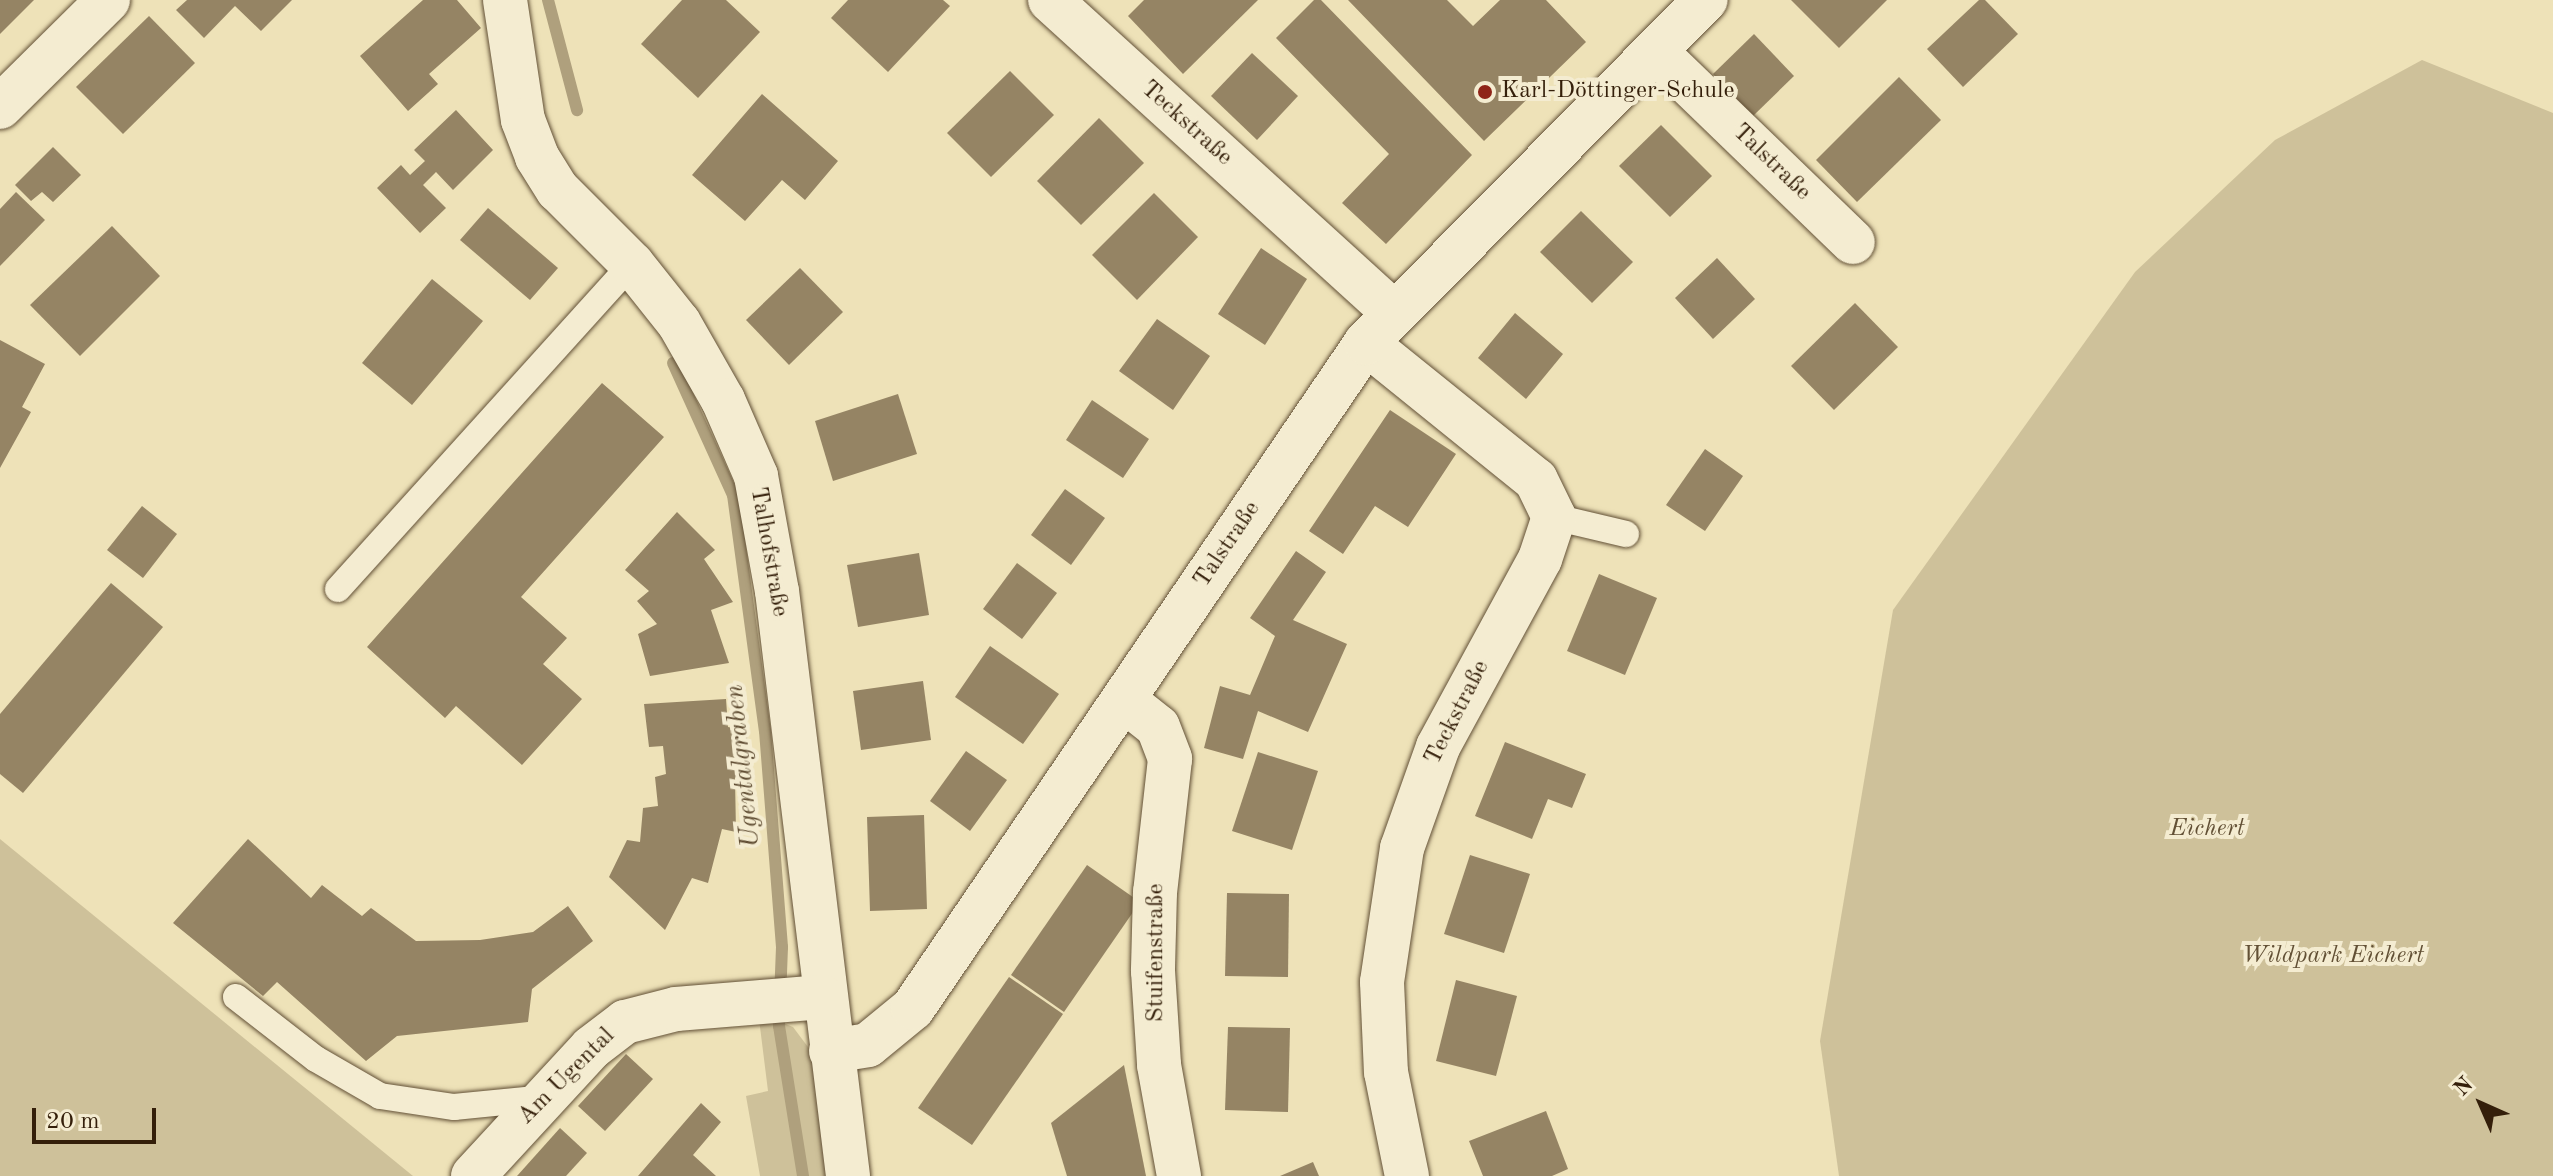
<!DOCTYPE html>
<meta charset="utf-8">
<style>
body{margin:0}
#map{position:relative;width:2553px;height:1176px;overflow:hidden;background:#eee2b8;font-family:"Old Standard TT",serif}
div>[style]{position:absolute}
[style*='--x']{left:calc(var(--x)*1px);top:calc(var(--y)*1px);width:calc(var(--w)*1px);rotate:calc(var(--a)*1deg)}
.green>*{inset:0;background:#cec19a}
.stream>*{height:12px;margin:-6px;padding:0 6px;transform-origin:6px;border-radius:6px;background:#afa07d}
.building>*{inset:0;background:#958464}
.roads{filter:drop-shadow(0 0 2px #625036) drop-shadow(0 0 2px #625036)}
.lane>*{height:26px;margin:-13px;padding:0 13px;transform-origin:13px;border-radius:13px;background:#f4ecd1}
.street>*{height:44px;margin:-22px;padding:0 22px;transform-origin:22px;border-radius:22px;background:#f4ecd1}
.dots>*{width:22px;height:22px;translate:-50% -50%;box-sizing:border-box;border:4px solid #f4ecd1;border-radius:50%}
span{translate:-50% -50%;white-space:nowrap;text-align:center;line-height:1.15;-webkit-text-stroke:8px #f4ecd1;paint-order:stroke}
.poi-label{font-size:24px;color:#341f0a}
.left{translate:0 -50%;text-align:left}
.street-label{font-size:24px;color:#341f0a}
.park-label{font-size:24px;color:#625035;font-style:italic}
.water-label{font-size:26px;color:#5f4c32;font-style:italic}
.north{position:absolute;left:2441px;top:1064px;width:80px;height:80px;-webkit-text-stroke:6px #f4ecd1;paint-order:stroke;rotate:315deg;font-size:22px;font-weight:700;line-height:32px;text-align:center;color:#341f0a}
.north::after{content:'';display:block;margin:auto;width:28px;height:36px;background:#341f0a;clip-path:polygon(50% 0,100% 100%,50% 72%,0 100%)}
.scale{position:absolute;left:32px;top:1108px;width:124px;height:36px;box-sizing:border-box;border:4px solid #341f0a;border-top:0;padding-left:10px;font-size:24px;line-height:28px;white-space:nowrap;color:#341f0a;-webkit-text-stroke:6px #f4ecd1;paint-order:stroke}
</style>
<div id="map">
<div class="green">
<i style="clip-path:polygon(2422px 60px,2553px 113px,2553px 1176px,1839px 1176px,1820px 1041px,1893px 610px,2135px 272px,2275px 140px)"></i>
<i style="clip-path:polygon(0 839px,413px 1176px,0 1176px)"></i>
<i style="clip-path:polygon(771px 1018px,793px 1027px,811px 1051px,832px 1176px,760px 1176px,746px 1096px,768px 1091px,759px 1019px)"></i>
</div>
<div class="stream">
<i style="--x:548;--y:0;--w:114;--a:75.2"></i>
<i style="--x:673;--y:363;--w:145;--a:65.6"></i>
<i style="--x:733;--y:495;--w:238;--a:82.3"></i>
<i style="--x:765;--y:731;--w:217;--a:85.5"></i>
<i style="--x:782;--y:947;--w:79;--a:92.2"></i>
<i style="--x:779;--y:1026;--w:152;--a:80.9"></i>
</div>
<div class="building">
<i style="clip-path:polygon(0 0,34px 0,0 34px)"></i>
<i style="clip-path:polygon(187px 0,292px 0,261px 31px,235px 6px,204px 38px,176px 10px)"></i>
<i style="clip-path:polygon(423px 0,457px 0,481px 28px,429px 74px,438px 84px,408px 111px,360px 56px)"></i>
<i style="clip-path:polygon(682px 0,726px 0,760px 32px,698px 98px,641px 44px)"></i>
<i style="clip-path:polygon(848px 0,943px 0,950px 6px,888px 72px,831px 18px)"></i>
<i style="clip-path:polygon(1144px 0,1258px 0,1183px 74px,1128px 16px)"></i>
<i style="clip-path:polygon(1314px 0,1321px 0,1472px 155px,1386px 244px,1342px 203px,1389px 154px,1276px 38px)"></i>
<i style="clip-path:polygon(1348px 0,1447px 0,1473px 26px,1500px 0,1546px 0,1586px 42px,1484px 141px)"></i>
<i style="clip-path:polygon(1791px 0,1887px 0,1839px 48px)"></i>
<i style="clip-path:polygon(1979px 0,1985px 0,2018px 34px,1963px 87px,1927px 49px)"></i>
<i style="clip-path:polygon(149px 16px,195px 63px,123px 134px,76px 87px)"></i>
<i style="clip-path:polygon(1754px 34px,1794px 76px,1753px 116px,1713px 74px)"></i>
<i style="clip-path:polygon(1252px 53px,1298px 96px,1257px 140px,1211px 96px)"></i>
<i style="clip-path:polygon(1010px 71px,1054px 115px,991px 177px,947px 133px)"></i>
<i style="clip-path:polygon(1899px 77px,1941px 120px,1857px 202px,1816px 160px)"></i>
<i style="clip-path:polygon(762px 94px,838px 161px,805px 200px,782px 180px,745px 221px,692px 175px)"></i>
<i style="clip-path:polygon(456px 110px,493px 150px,453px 190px,436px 172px,423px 185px,446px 208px,420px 233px,377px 188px,401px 165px,410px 175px,425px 161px,414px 150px)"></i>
<i style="clip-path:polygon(1099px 118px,1144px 163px,1081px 225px,1037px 181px)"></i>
<i style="clip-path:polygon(1661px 125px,1712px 176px,1670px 217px,1619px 166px)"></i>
<i style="clip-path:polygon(53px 147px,81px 175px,53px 202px,42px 192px,31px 201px,15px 185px)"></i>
<i style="clip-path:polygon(16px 192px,45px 220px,0 266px,0 209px)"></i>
<i style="clip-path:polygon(1154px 193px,1198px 237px,1137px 300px,1092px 255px)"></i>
<i style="clip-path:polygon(488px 208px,558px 268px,530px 300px,460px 240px)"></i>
<i style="clip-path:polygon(1581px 211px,1633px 262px,1592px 303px,1540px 252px)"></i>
<i style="clip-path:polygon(112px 226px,160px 276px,80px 356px,30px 305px)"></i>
<i style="clip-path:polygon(1261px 248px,1307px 279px,1265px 345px,1218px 314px)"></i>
<i style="clip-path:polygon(1717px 258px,1755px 299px,1713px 339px,1675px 298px)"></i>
<i style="clip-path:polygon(800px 268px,843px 312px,789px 365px,746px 320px)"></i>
<i style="clip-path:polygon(432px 279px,483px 321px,412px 405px,362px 363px)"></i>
<i style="clip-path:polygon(1855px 303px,1898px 347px,1834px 410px,1791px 366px)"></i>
<i style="clip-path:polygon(1515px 313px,1563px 354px,1526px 399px,1478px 358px)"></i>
<i style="clip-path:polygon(1157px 319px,1210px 356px,1173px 410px,1119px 371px)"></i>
<i style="clip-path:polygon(0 340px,45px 364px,22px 407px,31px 412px,0 468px)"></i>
<i style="clip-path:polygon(602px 383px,664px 437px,521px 597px,567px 638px,543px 664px,582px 699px,522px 765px,456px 706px,445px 718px,367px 647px)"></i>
<i style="clip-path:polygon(898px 394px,917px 454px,833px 481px,815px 421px)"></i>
<i style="clip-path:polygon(1092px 400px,1149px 439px,1123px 478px,1066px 440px)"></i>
<i style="clip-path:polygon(1390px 410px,1456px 454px,1408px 527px,1375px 506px,1343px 554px,1309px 531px)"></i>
<i style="clip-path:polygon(1705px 449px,1743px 476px,1705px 531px,1666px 505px)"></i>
<i style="clip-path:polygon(1065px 489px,1105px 518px,1071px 565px,1031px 535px)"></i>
<i style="clip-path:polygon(142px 506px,177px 534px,143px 578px,107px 550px)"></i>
<i style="clip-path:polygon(677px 512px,715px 550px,704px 559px,733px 602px,711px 610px,729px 663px,650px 676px,638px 634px,657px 624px,637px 601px,649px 591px,625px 570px)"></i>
<i style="clip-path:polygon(1296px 551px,1326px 572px,1293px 620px,1347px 644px,1308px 732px,1258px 711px,1243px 759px,1204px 748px,1220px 686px,1250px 695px,1275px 636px,1250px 618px)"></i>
<i style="clip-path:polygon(919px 553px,929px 615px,858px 627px,847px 565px)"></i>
<i style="clip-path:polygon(1017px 563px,1057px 593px,1022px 639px,983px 609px)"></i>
<i style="clip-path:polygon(1599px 574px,1657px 598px,1625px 675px,1567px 651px)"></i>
<i style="clip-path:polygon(111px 583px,163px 627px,23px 793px,0 774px,0 714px)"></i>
<i style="clip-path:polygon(990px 646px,1059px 694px,1023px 744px,955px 697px)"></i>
<i style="clip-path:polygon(923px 681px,931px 740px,861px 750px,853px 691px)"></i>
<i style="clip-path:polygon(726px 699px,728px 727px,747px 731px,748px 778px,735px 778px,736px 832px,722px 829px,708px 883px,692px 878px,665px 930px,609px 877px,627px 840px,640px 842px,643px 808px,658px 806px,655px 777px,666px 774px,663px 746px,649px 747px,644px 704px)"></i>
<i style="clip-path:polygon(1505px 742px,1586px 774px,1572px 808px,1548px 799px,1532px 839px,1475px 816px)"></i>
<i style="clip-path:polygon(966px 751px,1007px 780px,970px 831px,930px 801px)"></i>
<i style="clip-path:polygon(1258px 752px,1318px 771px,1292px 850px,1232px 831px)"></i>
<i style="clip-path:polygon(924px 815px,927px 909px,870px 911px,867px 817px)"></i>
<i style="clip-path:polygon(248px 839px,311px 898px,322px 885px,362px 916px,371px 908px,416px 941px,480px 940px,533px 932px,568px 906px,593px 941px,532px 989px,528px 1022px,397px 1036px,366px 1061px,277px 982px,263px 996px,173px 923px)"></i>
<i style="clip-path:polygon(1470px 855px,1530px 874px,1504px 953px,1444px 934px)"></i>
<i style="clip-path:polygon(1087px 865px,1140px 902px,1064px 1012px,1011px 975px)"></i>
<i style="clip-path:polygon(1227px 893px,1289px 894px,1288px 977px,1225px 976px)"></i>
<i style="clip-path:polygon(1009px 977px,1063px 1014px,972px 1145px,918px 1108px)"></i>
<i style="clip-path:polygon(1456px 980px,1517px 996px,1496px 1076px,1436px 1061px)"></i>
<i style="clip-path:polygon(1228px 1027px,1290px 1028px,1288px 1112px,1225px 1110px)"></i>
<i style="clip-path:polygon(626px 1054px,653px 1079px,605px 1131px,578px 1106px)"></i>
<i style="clip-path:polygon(1124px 1065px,1146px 1176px,1067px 1176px,1051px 1123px)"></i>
<i style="clip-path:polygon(701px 1103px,721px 1122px,693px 1155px,716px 1176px,638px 1176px)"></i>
<i style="clip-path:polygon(1546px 1111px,1568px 1169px,1552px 1176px,1483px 1176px,1469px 1141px)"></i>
<i style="clip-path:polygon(560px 1128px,587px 1153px,566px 1176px,517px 1176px)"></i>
<i style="clip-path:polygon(1313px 1162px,1319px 1176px,1280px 1176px)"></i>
</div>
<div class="roads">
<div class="lane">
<i style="--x:1554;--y:517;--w:74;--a:13.3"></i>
<i style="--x:338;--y:589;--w:438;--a:-47.9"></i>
<i style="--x:236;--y:997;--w:101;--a:37.8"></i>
<i style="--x:316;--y:1059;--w:74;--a:30"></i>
<i style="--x:380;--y:1096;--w:75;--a:8.5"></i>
<i style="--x:454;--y:1107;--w:90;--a:-5.7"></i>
</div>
<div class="street">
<i style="--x:505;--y:0;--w:121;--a:81.5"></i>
<i style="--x:523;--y:120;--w:40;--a:69"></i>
<i style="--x:537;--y:157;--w:39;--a:58"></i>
<i style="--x:558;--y:190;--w:105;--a:45"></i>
<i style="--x:632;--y:264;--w:75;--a:51.5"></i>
<i style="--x:679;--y:323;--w:89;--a:60.3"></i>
<i style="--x:723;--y:400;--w:83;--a:66.5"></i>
<i style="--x:756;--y:476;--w:117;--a:79.7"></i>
<i style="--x:777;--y:591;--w:589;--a:83.08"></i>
<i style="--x:1050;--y:0;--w:464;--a:42.3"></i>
<i style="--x:1655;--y:51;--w:275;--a:44"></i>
<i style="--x:0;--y:107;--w:152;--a:-44.7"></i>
<i style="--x:1366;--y:343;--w:218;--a:38.9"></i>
<i style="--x:1536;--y:480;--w:41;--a:64.1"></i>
<i style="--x:1554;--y:517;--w:44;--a:108.4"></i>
<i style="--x:1540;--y:559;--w:214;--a:118.5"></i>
<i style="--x:1438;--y:747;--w:107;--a:109.6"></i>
<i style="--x:1402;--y:848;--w:135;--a:98.5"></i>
<i style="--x:1382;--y:982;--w:90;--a:87.5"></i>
<i style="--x:1386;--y:1072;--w:106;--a:78.6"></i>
<i style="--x:1124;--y:700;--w:43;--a:38.5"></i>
<i style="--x:1158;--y:727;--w:34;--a:69"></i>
<i style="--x:1170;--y:759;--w:134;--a:96.4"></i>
<i style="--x:1155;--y:892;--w:79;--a:91.5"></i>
<i style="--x:1153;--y:971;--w:94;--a:86.3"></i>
<i style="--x:1159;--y:1065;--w:113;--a:79.8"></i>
<i style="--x:831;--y:1051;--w:37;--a:-9"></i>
<i style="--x:868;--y:1045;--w:58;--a:-39.4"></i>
<i style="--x:913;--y:1008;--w:805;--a:-55.74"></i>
<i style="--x:1366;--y:343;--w:483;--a:-45.3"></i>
<i style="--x:473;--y:1176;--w:174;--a:-47.3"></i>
<i style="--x:591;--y:1048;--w:43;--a:-37.4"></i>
<i style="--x:625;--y:1022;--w:53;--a:-14.3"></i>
<i style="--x:676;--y:1009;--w:147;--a:-4.7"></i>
</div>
</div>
<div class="dots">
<i style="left:1485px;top:92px;background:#8f2418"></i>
</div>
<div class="poi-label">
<span class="left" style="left:1501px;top:92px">Karl-Döttinger-Schule</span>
</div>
<div class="street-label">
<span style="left:1186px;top:124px;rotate:42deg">Teckstraße</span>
<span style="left:1771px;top:163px;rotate:44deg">Talstraße</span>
<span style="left:1228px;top:545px;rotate:-56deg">Talstraße</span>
<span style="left:768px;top:552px;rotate:80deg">Talhofstraße</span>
<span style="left:1458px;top:713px;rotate:-63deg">Teckstraße</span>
<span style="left:1157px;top:953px;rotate:-90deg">Stuifenstraße</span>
<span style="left:567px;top:1077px;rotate:-45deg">Am Ugental</span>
</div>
<div class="park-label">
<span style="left:2207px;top:830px">Eichert</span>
<span style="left:2333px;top:957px">Wildpark Eichert</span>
</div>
<div class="water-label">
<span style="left:744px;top:766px;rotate:-96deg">Ugentalgraben</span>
</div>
<div class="north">N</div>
<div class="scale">20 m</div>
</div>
